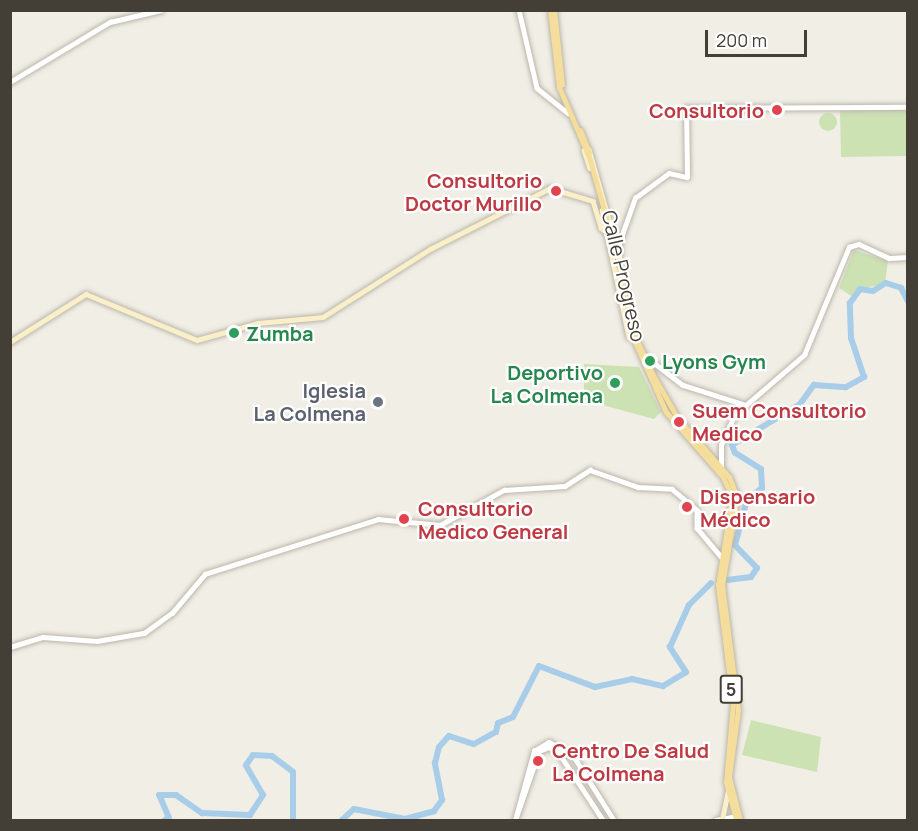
<!DOCTYPE html>
<meta charset="utf-8">
<style>
body{margin:0}
#map{position:relative;width:918px;height:831px;overflow:hidden;background:#f1eee6;font-family:Manrope,sans-serif}
div>[style]{position:absolute}
[style*='--x']{left:calc(var(--x)*1px);top:calc(var(--y)*1px);width:calc(var(--w)*1px);rotate:calc(var(--a)*1deg)}
.green>*{inset:0;background:#cce2b3}
.round{border-radius:50%}
.river>*{height:6px;margin:-3px;padding:0 3px;transform-origin:3px;border-radius:3px;background:#a8cde9}
.primary-tunnel>*{height:5px;margin-top:-2.5px;transform-origin:0;background:repeating-linear-gradient(90deg,#cecbc3 0 5px,transparent 0 7.5px)}
.roads{filter:drop-shadow(0 0 2px #bcb6aa) drop-shadow(0 0 2px #bcb6aa)}
.tertiary>*{height:4.5px;margin:-2.25px;padding:0 2.25px;transform-origin:2.25px;border-radius:2.25px;background:#fff}
.secondary>*{height:4.5px;margin:-2.25px;padding:0 2.25px;transform-origin:2.25px;border-radius:2.25px;background:#f9efc9}
.primary>*{height:5px;margin:-2.5px;padding:0 2.5px;transform-origin:2.5px;border-radius:2.5px;background:#f5dd9c}
.dots>*{width:16px;height:16px;translate:-50% -50%;box-sizing:border-box;border:3px solid #fff;border-radius:50%}
span{translate:-50% -50%;white-space:nowrap;text-align:center;line-height:1.15;-webkit-text-stroke:4.5px #fff;paint-order:stroke}
.shield-label span{padding:2px 4px;background:#fff;border:2px solid;border-radius:4px;-webkit-text-stroke-width:0}
.shield-label{font-size:18px;color:#443f36;font-weight:700}
.health-label{font-size:20px;color:#be3a42;font-weight:700}
.right{translate:-100% -50%;text-align:right}
.left{translate:0 -50%;text-align:left}
.street-label{font-size:20px;color:#443f36}
.leisure-label{font-size:20px;color:#27864d;font-weight:700}
.worship-label{font-size:20px;color:#5b616d;font-weight:700}
.frame{position:absolute;inset:0;border:12px solid #443f36;pointer-events:none}
.scale{position:absolute;left:705px;top:30px;width:102px;height:27px;box-sizing:border-box;border:3px solid #443f36;border-top:0;padding-left:8px;font-size:18px;line-height:21px;white-space:nowrap;color:#443f36;-webkit-text-stroke:4px #fff;paint-order:stroke}
</style>
<div id="map">
<div class="green">
<i style="clip-path:polygon(907px 110px,907px 156px,841px 157px,840px 111px)"></i>
<i class="round" style="left:819px;top:113px;width:18px;height:18px"></i>
<i style="clip-path:polygon(854px 250px,888px 261px,885px 284px,859px 289px,853px 297px,839px 288px)"></i>
<i style="clip-path:polygon(584px 364px,639px 367px,661px 412px,654px 419px,584px 400px)"></i>
<i style="clip-path:polygon(751px 720px,821px 737px,817px 772px,742px 755px)"></i>
</div>
<div class="river">
<i style="--x:727;--y:580;--w:24;--a:-7"></i>
<i style="--x:751;--y:577;--w:11;--a:-56"></i>
<i style="--x:757;--y:568;--w:32;--a:-134"></i>
<i style="--x:735;--y:545;--w:47;--a:-75.1"></i>
<i style="--x:747;--y:500;--w:19;--a:-39"></i>
<i style="--x:762;--y:488;--w:19;--a:-93"></i>
<i style="--x:761;--y:469;--w:31;--a:-148"></i>
<i style="--x:735;--y:453;--w:9;--a:-111"></i>
<i style="--x:732;--y:445;--w:79;--a:-31.1"></i>
<i style="--x:800;--y:404;--w:24;--a:-54"></i>
<i style="--x:814;--y:385;--w:32;--a:4"></i>
<i style="--x:846;--y:387;--w:21;--a:-29"></i>
<i style="--x:864;--y:377;--w:41;--a:-108.4"></i>
<i style="--x:851;--y:338;--w:35;--a:-92"></i>
<i style="--x:850;--y:303;--w:17;--a:-54"></i>
<i style="--x:860;--y:289;--w:13;--a:9"></i>
<i style="--x:873;--y:291;--w:15;--a:-32"></i>
<i style="--x:886;--y:283;--w:16;--a:18"></i>
<i style="--x:901;--y:288;--w:15;--a:62"></i>
<i style="--x:165;--y:820;--w:4;--a:-27"></i>
<i style="--x:169;--y:818;--w:25;--a:-113"></i>
<i style="--x:159;--y:795;--w:17;--a:0"></i>
<i style="--x:176;--y:795;--w:32;--a:35"></i>
<i style="--x:202;--y:813;--w:48;--a:2.4"></i>
<i style="--x:250;--y:815;--w:24;--a:-57"></i>
<i style="--x:263;--y:795;--w:34;--a:-120"></i>
<i style="--x:246;--y:765;--w:12;--a:-55"></i>
<i style="--x:253;--y:755;--w:19;--a:3"></i>
<i style="--x:272;--y:756;--w:26;--a:37"></i>
<i style="--x:293;--y:772;--w:48;--a:90"></i>
<i style="--x:342;--y:820;--w:16;--a:-43"></i>
<i style="--x:354;--y:809;--w:52;--a:11.1"></i>
<i style="--x:405;--y:819;--w:30;--a:-15"></i>
<i style="--x:434;--y:811;--w:14;--a:-54"></i>
<i style="--x:442;--y:800;--w:38;--a:-101"></i>
<i style="--x:435;--y:763;--w:16;--a:-76"></i>
<i style="--x:439;--y:747;--w:15;--a:-48"></i>
<i style="--x:449;--y:736;--w:26;--a:18"></i>
<i style="--x:474;--y:744;--w:25;--a:-29"></i>
<i style="--x:496;--y:732;--w:9;--a:-77"></i>
<i style="--x:498;--y:723;--w:16;--a:-22"></i>
<i style="--x:513;--y:717;--w:57;--a:-63"></i>
<i style="--x:539;--y:666;--w:60;--a:20.6"></i>
<i style="--x:595;--y:687;--w:38;--a:-12"></i>
<i style="--x:632;--y:679;--w:32;--a:13"></i>
<i style="--x:663;--y:686;--w:27;--a:-31"></i>
<i style="--x:686;--y:672;--w:30;--a:-123"></i>
<i style="--x:670;--y:647;--w:46;--a:-65.7"></i>
<i style="--x:689;--y:605;--w:31;--a:-45"></i>
</div>
<div class="primary-tunnel">
<i style="--x:607;--y:220;--w:50;--a:78.5"></i>
</div>
<div class="roads">
<div class="tertiary">
<i style="--x:519;--y:10;--w:80;--a:77"></i>
<i style="--x:537;--y:88;--w:40;--a:39"></i>
<i style="--x:10;--y:82;--w:117;--a:-31"></i>
<i style="--x:110;--y:22;--w:52;--a:-13.2"></i>
<i style="--x:619;--y:262;--w:19;--a:-90"></i>
<i style="--x:619;--y:243;--w:48;--a:-70.4"></i>
<i style="--x:635;--y:198;--w:42;--a:-36.3"></i>
<i style="--x:669;--y:173;--w:18;--a:13"></i>
<i style="--x:687;--y:177;--w:69;--a:-90.8"></i>
<i style="--x:686;--y:108;--w:222;--a:-0.3"></i>
<i style="--x:644;--y:355;--w:49;--a:37.6"></i>
<i style="--x:683;--y:385;--w:66;--a:17.6"></i>
<i style="--x:746;--y:405;--w:77;--a:-40.8"></i>
<i style="--x:804;--y:355;--w:117;--a:-67.4"></i>
<i style="--x:849;--y:247;--w:10;--a:-17"></i>
<i style="--x:859;--y:244;--w:33;--a:25"></i>
<i style="--x:889;--y:258;--w:19;--a:-3"></i>
<i style="--x:721;--y:468;--w:23;--a:-90"></i>
<i style="--x:721;--y:445;--w:44;--a:-65.8"></i>
<i style="--x:10;--y:647;--w:34;--a:-17"></i>
<i style="--x:43;--y:637;--w:54;--a:4.2"></i>
<i style="--x:97;--y:641;--w:48;--a:-9.7"></i>
<i style="--x:144;--y:633;--w:34;--a:-36"></i>
<i style="--x:172;--y:613;--w:51;--a:-49.8"></i>
<i style="--x:205;--y:574;--w:182;--a:-17.6"></i>
<i style="--x:378;--y:519;--w:62;--a:5.5"></i>
<i style="--x:440;--y:525;--w:73;--a:-28.7"></i>
<i style="--x:504;--y:490;--w:61;--a:-3.8"></i>
<i style="--x:565;--y:486;--w:30;--a:-33"></i>
<i style="--x:590;--y:470;--w:51;--a:19.5"></i>
<i style="--x:638;--y:487;--w:34;--a:3"></i>
<i style="--x:672;--y:489;--w:33;--a:40"></i>
<i style="--x:697;--y:510;--w:18;--a:90"></i>
<i style="--x:697;--y:528;--w:40;--a:50"></i>
<i style="--x:515;--y:820;--w:72;--a:-74.6"></i>
<i style="--x:534;--y:751;--w:17;--a:-31"></i>
<i style="--x:549;--y:742;--w:27;--a:28"></i>
<i style="--x:573;--y:755;--w:77;--a:57.8"></i>
<i style="--x:515;--y:820;--w:73;--a:-70.8"></i>
<i style="--x:539;--y:751;--w:11;--a:-22"></i>
<i style="--x:549;--y:747;--w:12;--a:31"></i>
<i style="--x:559;--y:753;--w:80;--a:56.7"></i>
<i style="--x:716;--y:820;--w:20;--a:-11"></i>
</div>
<div class="secondary">
<i style="--x:589;--y:149;--w:96;--a:74.2"></i>
<i style="--x:584;--y:150;--w:19;--a:72"></i>
<i style="--x:602;--y:210;--w:130;--a:78"></i>
<i style="--x:617;--y:252;--w:23;--a:77"></i>
<i style="--x:10;--y:342;--w:90;--a:-32.3"></i>
<i style="--x:86;--y:294;--w:120;--a:22.5"></i>
<i style="--x:197;--y:340;--w:63;--a:-15.6"></i>
<i style="--x:258;--y:323;--w:65;--a:-5.3"></i>
<i style="--x:323;--y:317;--w:127;--a:-32.4"></i>
<i style="--x:430;--y:249;--w:135;--a:-26.9"></i>
<i style="--x:550;--y:188;--w:45;--a:16.8"></i>
<i style="--x:593;--y:201;--w:28;--a:73"></i>
<i style="--x:601;--y:228;--w:12;--a:35"></i>
<i style="--x:611;--y:235;--w:20;--a:70"></i>
<i style="--x:722;--y:819;--w:30;--a:-78"></i>
</div>
<div class="primary">
<i style="--x:550;--y:10;--w:78;--a:83.3"></i>
<i style="--x:559;--y:87;--w:76;--a:66.8"></i>
<i style="--x:589;--y:157;--w:66;--a:74.1"></i>
<i style="--x:554;--y:10;--w:75;--a:83.9"></i>
<i style="--x:580;--y:130;--w:24;--a:68"></i>
<i style="--x:619;--y:270;--w:61;--a:77.8"></i>
<i style="--x:632;--y:330;--w:50;--a:65"></i>
<i style="--x:653;--y:375;--w:48;--a:60.3"></i>
<i style="--x:677;--y:417;--w:79;--a:49.1"></i>
<i style="--x:729;--y:477;--w:22;--a:68"></i>
<i style="--x:737;--y:497;--w:89;--a:99.7"></i>
<i style="--x:722;--y:585;--w:126;--a:82.7"></i>
<i style="--x:738;--y:710;--w:68;--a:97.7"></i>
<i style="--x:729;--y:777;--w:44;--a:75.7"></i>
<i style="--x:628;--y:326;--w:94;--a:66.2"></i>
<i style="--x:666;--y:412;--w:86;--a:48.8"></i>
<i style="--x:723;--y:477;--w:22;--a:66"></i>
<i style="--x:732;--y:497;--w:89;--a:99"></i>
<i style="--x:718;--y:585;--w:120;--a:82.8"></i>
<i style="--x:733;--y:704;--w:78;--a:95.1"></i>
<i style="--x:726;--y:782;--w:39;--a:75"></i>
</div>
</div>
<div class="dots">
<i style="left:777px;top:110px;background:#e0444e"></i>
<i style="left:556px;top:191px;background:#e0444e"></i>
<i style="left:234px;top:333px;background:#2e9e5b"></i>
<i style="left:650px;top:361px;background:#2e9e5b"></i>
<i style="left:615px;top:383px;background:#2e9e5b"></i>
<i style="left:378px;top:402px;background:#6b7280"></i>
<i style="left:679px;top:422px;background:#e0444e"></i>
<i style="left:687px;top:507px;background:#e0444e"></i>
<i style="left:404px;top:519px;background:#e0444e"></i>
<i style="left:538px;top:761px;background:#e0444e"></i>
</div>
<div class="shield-label">
<span style="left:731px;top:689px">5</span>
</div>
<div class="health-label">
<span class="right" style="left:764px;top:110px">Consultorio</span>
<span class="right" style="left:542px;top:192px">Consultorio<br>Doctor Murillo</span>
<span class="left" style="left:692px;top:422px">Suem Consultorio<br>Medico</span>
<span class="left" style="left:700px;top:508px">Dispensario<br>Médico</span>
<span class="left" style="left:418px;top:520px">Consultorio<br>Medico General</span>
<span class="left" style="left:552px;top:762px">Centro De Salud<br>La Colmena</span>
</div>
<div class="street-label">
<span style="left:624px;top:276px;rotate:77deg">Calle Progreso</span>
</div>
<div class="leisure-label">
<span class="left" style="left:246px;top:333px">Zumba</span>
<span class="left" style="left:662px;top:361px">Lyons Gym</span>
<span class="right" style="left:603px;top:384px">Deportivo<br>La Colmena</span>
</div>
<div class="worship-label">
<span class="right" style="left:366px;top:402px">Iglesia<br>La Colmena</span>
</div>
<div class="frame"></div>
<div class="scale">200 m</div>
</div>
